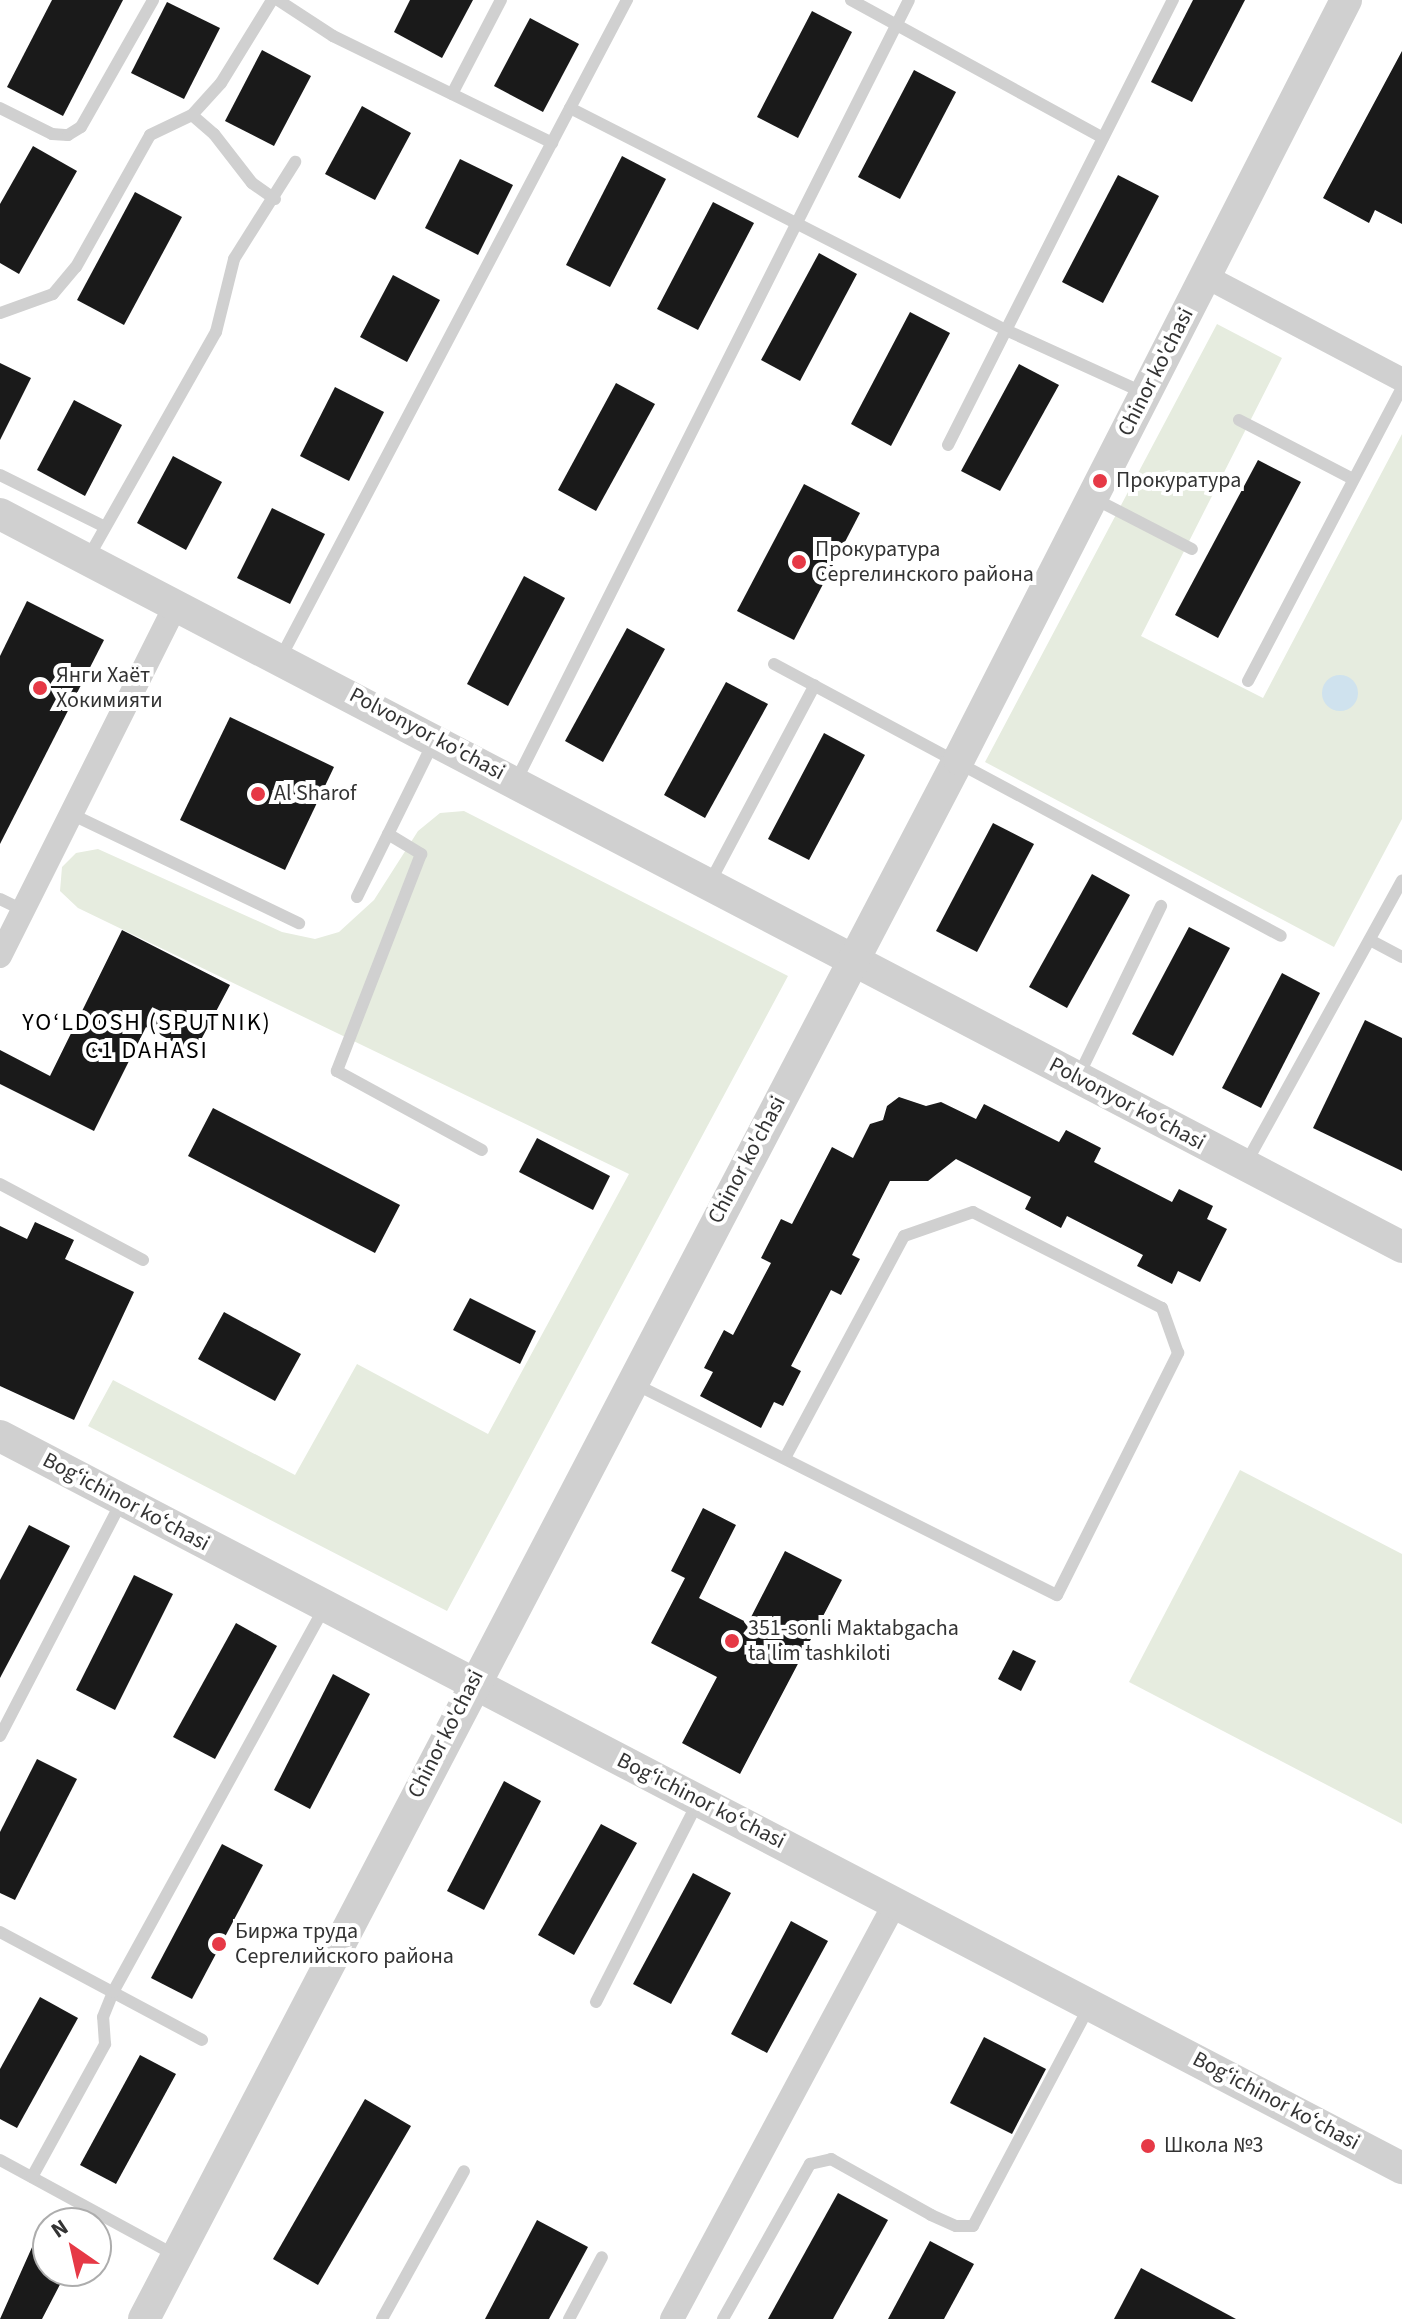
<!DOCTYPE html>
<meta charset="utf-8">
<style>
body{margin:0}
#map{position:relative;width:1402px;height:2319px;overflow:hidden;background:#fff;font-family:"Source Sans 3",sans-serif}
div>[style]{position:absolute}
[style*='--x']{left:calc(var(--x)*1px);top:calc(var(--y)*1px);width:calc(var(--w)*1px);rotate:calc(var(--a)*1deg)}
.green>*{inset:0;background:#e6ecdf}
.water>*{inset:0;background:#cfe2ee}
.round{border-radius:50%}
.building>*{inset:0;background:#1a1a1a}
.service>*{height:12px;margin:-6px;padding:0 6px;transform-origin:6px;border-radius:6px;background:#d0d0d0}
.minor>*{height:24px;margin:-12px;padding:0 12px;transform-origin:12px;border-radius:12px;background:#d0d0d0}
.tertiary>*{height:32px;margin:-16px;padding:0 16px;transform-origin:16px;border-radius:16px;background:#d0d0d0}
.dots>*{width:22px;height:22px;translate:-50% -50%;box-sizing:border-box;border:4px solid #fff;border-radius:50%}
span{translate:-50% -50%;white-space:nowrap;text-align:center;line-height:1.15;-webkit-text-stroke:8px #fff;paint-order:stroke}
.street-label{font-size:22px;color:#333}
.poi-label{font-size:22px;color:#333}
.left{translate:0 -50%;text-align:left}
.neighbourhood-label{font-size:24px;color:#000;letter-spacing:2px}
.north{position:absolute;left:32px;top:2207px;width:80px;height:80px;box-sizing:border-box;background:#fff;border:2px solid #adadad;border-radius:50%;rotate:326deg;font-size:22px;font-weight:700;line-height:32px;text-align:center;color:#333}
.north::after{content:'';display:block;margin:auto;width:28px;height:36px;background:#e63946;clip-path:polygon(50% 0,100% 100%,50% 72%,0 100%)}
</style>
<div id="map">
<div class="green">
<i style="clip-path:polygon(1217px 324px,1282px 358px,1141px 636px,1263px 698px,1402px 434px,1402px 819px,1334px 947px,985px 762px)"></i>
<i style="clip-path:polygon(464px 811px,788px 976px,447px 1611px,88px 1426px,113px 1380px,295px 1475px,357px 1364px,488px 1434px,629px 1174px,78px 908px,60px 891px,62px 867px,76px 853px,98px 849px,282px 932px,315px 939px,339px 932px,374px 900px,418px 831px,440px 813px)"></i>
<i style="clip-path:polygon(1240px 1470px,1402px 1554px,1402px 1824px,1129px 1682px)"></i>
</div>
<div class="water">
<i class="round" style="left:1322px;top:675px;width:36px;height:36px"></i>
</div>
<div class="building">
<i style="clip-path:polygon(52px 0,123px 0,63px 116px,7px 87px)"></i>
<i style="clip-path:polygon(410px 0,473px 0,442px 58px,394px 32px)"></i>
<i style="clip-path:polygon(1193px 0,1245px 0,1192px 102px,1151px 82px)"></i>
<i style="clip-path:polygon(167px 2px,220px 28px,184px 99px,131px 73px)"></i>
<i style="clip-path:polygon(812px 11px,852px 32px,798px 138px,757px 117px)"></i>
<i style="clip-path:polygon(530px 18px,579px 44px,543px 112px,494px 86px)"></i>
<i style="clip-path:polygon(262px 50px,311px 76px,274px 146px,225px 121px)"></i>
<i style="clip-path:polygon(1402px 51px,1402px 224px,1375px 210px,1369px 223px,1323px 198px)"></i>
<i style="clip-path:polygon(914px 70px,956px 92px,900px 199px,858px 177px)"></i>
<i style="clip-path:polygon(362px 106px,411px 133px,375px 200px,325px 174px)"></i>
<i style="clip-path:polygon(33px 146px,77px 171px,19px 274px,0 263px,0 204px)"></i>
<i style="clip-path:polygon(622px 156px,666px 179px,610px 287px,566px 265px)"></i>
<i style="clip-path:polygon(460px 159px,513px 185px,478px 255px,425px 228px)"></i>
<i style="clip-path:polygon(1118px 175px,1159px 196px,1103px 303px,1062px 282px)"></i>
<i style="clip-path:polygon(135px 192px,182px 217px,124px 325px,77px 300px)"></i>
<i style="clip-path:polygon(713px 202px,754px 223px,698px 330px,657px 309px)"></i>
<i style="clip-path:polygon(819px 253px,857px 274px,800px 381px,761px 360px)"></i>
<i style="clip-path:polygon(393px 275px,440px 300px,407px 362px,360px 337px)"></i>
<i style="clip-path:polygon(910px 312px,950px 333px,891px 446px,851px 424px)"></i>
<i style="clip-path:polygon(0 363px,31px 378px,0 440px)"></i>
<i style="clip-path:polygon(1019px 364px,1059px 385px,1000px 491px,961px 471px)"></i>
<i style="clip-path:polygon(616px 383px,655px 404px,596px 511px,558px 490px)"></i>
<i style="clip-path:polygon(335px 387px,384px 412px,349px 481px,300px 456px)"></i>
<i style="clip-path:polygon(74px 400px,122px 425px,85px 496px,37px 470px)"></i>
<i style="clip-path:polygon(173px 456px,222px 482px,186px 550px,137px 523px)"></i>
<i style="clip-path:polygon(1258px 460px,1301px 482px,1218px 638px,1175px 615px)"></i>
<i style="clip-path:polygon(804px 484px,860px 513px,794px 640px,737px 611px)"></i>
<i style="clip-path:polygon(272px 508px,325px 534px,290px 604px,237px 578px)"></i>
<i style="clip-path:polygon(524px 576px,565px 598px,508px 706px,467px 684px)"></i>
<i style="clip-path:polygon(27px 601px,104px 640px,0 844px,0 656px)"></i>
<i style="clip-path:polygon(627px 628px,665px 649px,603px 762px,565px 741px)"></i>
<i style="clip-path:polygon(726px 682px,768px 704px,705px 818px,664px 795px)"></i>
<i style="clip-path:polygon(230px 717px,334px 767px,285px 870px,180px 820px)"></i>
<i style="clip-path:polygon(824px 733px,865px 755px,809px 860px,768px 839px)"></i>
<i style="clip-path:polygon(993px 823px,1034px 844px,977px 952px,936px 931px)"></i>
<i style="clip-path:polygon(1092px 874px,1130px 895px,1067px 1008px,1029px 987px)"></i>
<i style="clip-path:polygon(1189px 927px,1230px 948px,1173px 1056px,1132px 1034px)"></i>
<i style="clip-path:polygon(122px 930px,230px 985px,194px 1053px,146px 1027px,94px 1131px,0 1084px,0 1050px,50px 1076px)"></i>
<i style="clip-path:polygon(1282px 973px,1320px 993px,1261px 1108px,1222px 1088px)"></i>
<i style="clip-path:polygon(1365px 1020px,1402px 1038px,1402px 1171px,1313px 1128px)"></i>
<i style="clip-path:polygon(899px 1097px,926px 1106px,941px 1102px,976px 1119px,984px 1104px,1059px 1142px,1066px 1130px,1101px 1148px,1094px 1162px,1172px 1202px,1179px 1189px,1213px 1206px,1207px 1219px,1227px 1229px,1200px 1282px,1178px 1271px,1172px 1284px,1137px 1266px,1143px 1255px,1067px 1216px,1061px 1228px,1025px 1209px,1031px 1197px,956px 1159px,928px 1181px,890px 1181px,852px 1255px,860px 1259px,841px 1295px,831px 1290px,791px 1366px,801px 1371px,783px 1406px,774px 1402px,761px 1428px,700px 1396px,713px 1372px,704px 1368px,724px 1330px,733px 1335px,771px 1263px,761px 1258px,781px 1219px,792px 1224px,832px 1147px,853px 1158px,870px 1124px,883px 1120px,887px 1106px)"></i>
<i style="clip-path:polygon(213px 1108px,400px 1205px,375px 1253px,188px 1156px)"></i>
<i style="clip-path:polygon(537px 1138px,610px 1176px,593px 1210px,519px 1172px)"></i>
<i style="clip-path:polygon(35px 1222px,74px 1240px,65px 1259px,134px 1292px,74px 1420px,0 1386px,0 1226px,27px 1239px)"></i>
<i style="clip-path:polygon(470px 1298px,536px 1331px,520px 1364px,453px 1330px)"></i>
<i style="clip-path:polygon(224px 1312px,301px 1354px,275px 1401px,198px 1359px)"></i>
<i style="clip-path:polygon(703px 1508px,736px 1525px,699px 1598px,748px 1623px,785px 1551px,842px 1580px,740px 1774px,682px 1743px,717px 1677px,651px 1643px,685px 1578px,671px 1571px)"></i>
<i style="clip-path:polygon(29px 1525px,70px 1546px,0 1678px,0 1580px)"></i>
<i style="clip-path:polygon(134px 1575px,173px 1594px,115px 1710px,76px 1690px)"></i>
<i style="clip-path:polygon(236px 1623px,277px 1646px,215px 1759px,173px 1737px)"></i>
<i style="clip-path:polygon(1013px 1650px,1036px 1661px,1021px 1691px,998px 1679px)"></i>
<i style="clip-path:polygon(333px 1674px,370px 1694px,310px 1809px,274px 1790px)"></i>
<i style="clip-path:polygon(37px 1759px,77px 1779px,15px 1900px,0 1893px,0 1832px)"></i>
<i style="clip-path:polygon(504px 1781px,541px 1801px,484px 1910px,447px 1891px)"></i>
<i style="clip-path:polygon(601px 1824px,637px 1843px,574px 1955px,538px 1935px)"></i>
<i style="clip-path:polygon(222px 1844px,263px 1865px,192px 1999px,151px 1978px)"></i>
<i style="clip-path:polygon(693px 1873px,731px 1893px,671px 2004px,633px 1984px)"></i>
<i style="clip-path:polygon(791px 1921px,828px 1941px,767px 2053px,731px 2034px)"></i>
<i style="clip-path:polygon(40px 1997px,78px 2018px,17px 2128px,0 2119px,0 2069px)"></i>
<i style="clip-path:polygon(984px 2037px,1046px 2069px,1012px 2134px,950px 2103px)"></i>
<i style="clip-path:polygon(140px 2055px,176px 2074px,116px 2184px,80px 2165px)"></i>
<i style="clip-path:polygon(365px 2099px,411px 2126px,318px 2285px,273px 2259px)"></i>
<i style="clip-path:polygon(838px 2193px,888px 2220px,833px 2319px,768px 2319px)"></i>
<i style="clip-path:polygon(537px 2220px,588px 2247px,549px 2319px,485px 2319px)"></i>
<i style="clip-path:polygon(930px 2241px,974px 2264px,944px 2319px,888px 2319px)"></i>
<i style="clip-path:polygon(33px 2245px,48px 2253px,48px 2271px,67px 2271px,42px 2319px,0 2319px)"></i>
<i style="clip-path:polygon(1141px 2268px,1236px 2319px,1114px 2319px)"></i>
</div>
<div class="service">
<i style="--x:278;--y:0;--w:66;--a:33.2"></i>
<i style="--x:333;--y:36;--w:244;--a:26"></i>
<i style="--x:851;--y:0;--w:287;--a:28.7"></i>
<i style="--x:452;--y:94;--w:106;--a:-62.5"></i>
<i style="--x:0;--y:108;--w:58;--a:26.6"></i>
<i style="--x:52;--y:134;--w:16;--a:4"></i>
<i style="--x:68;--y:135;--w:15;--a:-32"></i>
<i style="--x:81;--y:127;--w:146;--a:-60.4"></i>
<i style="--x:570;--y:108;--w:489;--a:27"></i>
<i style="--x:1006;--y:330;--w:152;--a:24.5"></i>
<i style="--x:192;--y:115;--w:29;--a:41"></i>
<i style="--x:214;--y:134;--w:62;--a:52.2"></i>
<i style="--x:252;--y:183;--w:28;--a:35"></i>
<i style="--x:0;--y:313;--w:56;--a:-19.7"></i>
<i style="--x:53;--y:294;--w:35;--a:-50"></i>
<i style="--x:76;--y:267;--w:151;--a:-60.7"></i>
<i style="--x:150;--y:135;--w:47;--a:-25.5"></i>
<i style="--x:192;--y:115;--w:43;--a:-47.8"></i>
<i style="--x:221;--y:83;--w:97;--a:-58.4"></i>
<i style="--x:1239;--y:420;--w:128;--a:27.4"></i>
<i style="--x:948;--y:445;--w:499;--a:-63.2"></i>
<i style="--x:0;--y:475;--w:117;--a:26.3"></i>
<i style="--x:1095;--y:499;--w:109;--a:27.3"></i>
<i style="--x:88;--y:558;--w:260;--a:-60.5"></i>
<i style="--x:216;--y:332;--w:75;--a:-76.1"></i>
<i style="--x:234;--y:259;--w:115;--a:-57.8"></i>
<i style="--x:281;--y:657;--w:743;--a:-62.23"></i>
<i style="--x:774;--y:664;--w:575;--a:28.21"></i>
<i style="--x:1248;--y:681;--w:331;--a:-62.3"></i>
<i style="--x:516;--y:781;--w:874;--a:-63.29"></i>
<i style="--x:71;--y:814;--w:253;--a:25.6"></i>
<i style="--x:388;--y:834;--w:39;--a:31"></i>
<i style="--x:421;--y:854;--w:233;--a:111.2"></i>
<i style="--x:337;--y:1071;--w:165;--a:28.6"></i>
<i style="--x:709;--y:884;--w:225;--a:-62"></i>
<i style="--x:357;--y:897;--w:174;--a:-63.7"></i>
<i style="--x:0;--y:899;--w:25;--a:26"></i>
<i style="--x:1370;--y:940;--w:36;--a:28"></i>
<i style="--x:1079;--y:1075;--w:188;--a:-64.1"></i>
<i style="--x:1245;--y:1165;--w:325;--a:-61.1"></i>
<i style="--x:0;--y:1184;--w:162;--a:28"></i>
<i style="--x:633;--y:1383;--w:474;--a:26.6"></i>
<i style="--x:1057;--y:1595;--w:271;--a:-63.4"></i>
<i style="--x:1178;--y:1353;--w:48;--a:-109.6"></i>
<i style="--x:1162;--y:1308;--w:212;--a:-153.1"></i>
<i style="--x:973;--y:1212;--w:73;--a:160.8"></i>
<i style="--x:904;--y:1236;--w:252;--a:118.2"></i>
<i style="--x:0;--y:1736;--w:265;--a:-62.6"></i>
<i style="--x:0;--y:1932;--w:229;--a:28.1"></i>
<i style="--x:596;--y:2002;--w:225;--a:-63"></i>
<i style="--x:0;--y:2160;--w:201;--a:28.5"></i>
<i style="--x:32;--y:2177;--w:152;--a:-61.2"></i>
<i style="--x:105;--y:2044;--w:27;--a:-94"></i>
<i style="--x:103;--y:2017;--w:27;--a:-68"></i>
<i style="--x:113;--y:1992;--w:440;--a:-61.2"></i>
<i style="--x:382;--y:2319;--w:169;--a:-61"></i>
<i style="--x:569;--y:2319;--w:70;--a:-62"></i>
<i style="--x:723;--y:2319;--w:178;--a:-60.7"></i>
<i style="--x:810;--y:2164;--w:22;--a:-13"></i>
<i style="--x:831;--y:2159;--w:115;--a:29.2"></i>
<i style="--x:931;--y:2215;--w:27;--a:24"></i>
<i style="--x:956;--y:2226;--w:17;--a:0"></i>
<i style="--x:973;--y:2226;--w:248;--a:-62.1"></i>
</div>
<div class="minor">
<i style="--x:1205;--y:276;--w:223;--a:27.8"></i>
<i style="--x:0;--y:956;--w:395;--a:-63.4"></i>
<i style="--x:672;--y:2319;--w:473;--a:-61.8"></i>
</div>
<div class="tertiary">
<i style="--x:0;--y:514;--w:1582;--a:27.6"></i>
<i style="--x:0;--y:1436;--w:1582;--a:27.57"></i>
<i style="--x:144;--y:2319;--w:1760;--a:-62.42"></i>
<i style="--x:959;--y:759;--w:852;--a:-62.98"></i>
</div>
<div class="dots">
<i style="left:1100px;top:481px;background:#e63946"></i>
<i style="left:799px;top:562px;background:#e63946"></i>
<i style="left:40px;top:688px;background:#e63946"></i>
<i style="left:258px;top:794px;background:#e63946"></i>
<i style="left:732px;top:1641px;background:#e63946"></i>
<i style="left:219px;top:1944px;background:#e63946"></i>
<i style="left:1148px;top:2146px;background:#e63946"></i>
</div>
<div class="street-label">
<span style="left:1156px;top:372px;rotate:-63deg">Chinor ko'chasi</span>
<span style="left:427px;top:734px;rotate:28deg">Polvonyor ko'chasi</span>
<span style="left:1127px;top:1104px;rotate:28deg">Polvonyor koʻchasi</span>
<span style="left:747px;top:1160px;rotate:-62deg">Chinor ko'chasi</span>
<span style="left:126px;top:1502px;rotate:28deg">Bogʻichinor koʻchasi</span>
<span style="left:446px;top:1734px;rotate:-63deg">Chinor ko'chasi</span>
<span style="left:701px;top:1801px;rotate:27deg">Bogʻichinor koʻchasi</span>
<span style="left:1276px;top:2101px;rotate:28deg">Bogʻichinor koʻchasi</span>
</div>
<div class="poi-label">
<span class="left" style="left:1116px;top:481px">Прокуратура</span>
<span class="left" style="left:815px;top:562px">Прокуратура<br>Сергелинского района</span>
<span class="left" style="left:56px;top:688px">Янги Хаёт<br>Хокимияти</span>
<span class="left" style="left:274px;top:794px">Al Sharof</span>
<span class="left" style="left:748px;top:1641px">351-sonli Maktabgacha<br>ta'lim tashkiloti</span>
<span class="left" style="left:235px;top:1944px">Биржа труда<br>Сергелийского района</span>
<span class="left" style="left:1164px;top:2146px">Школа №3</span>
</div>
<div class="neighbourhood-label">
<span style="left:147px;top:1037px">YO‘LDOSH (SPUTNIK)<br>C1 DAHASI</span>
</div>
<div class="north">N</div>
</div>
